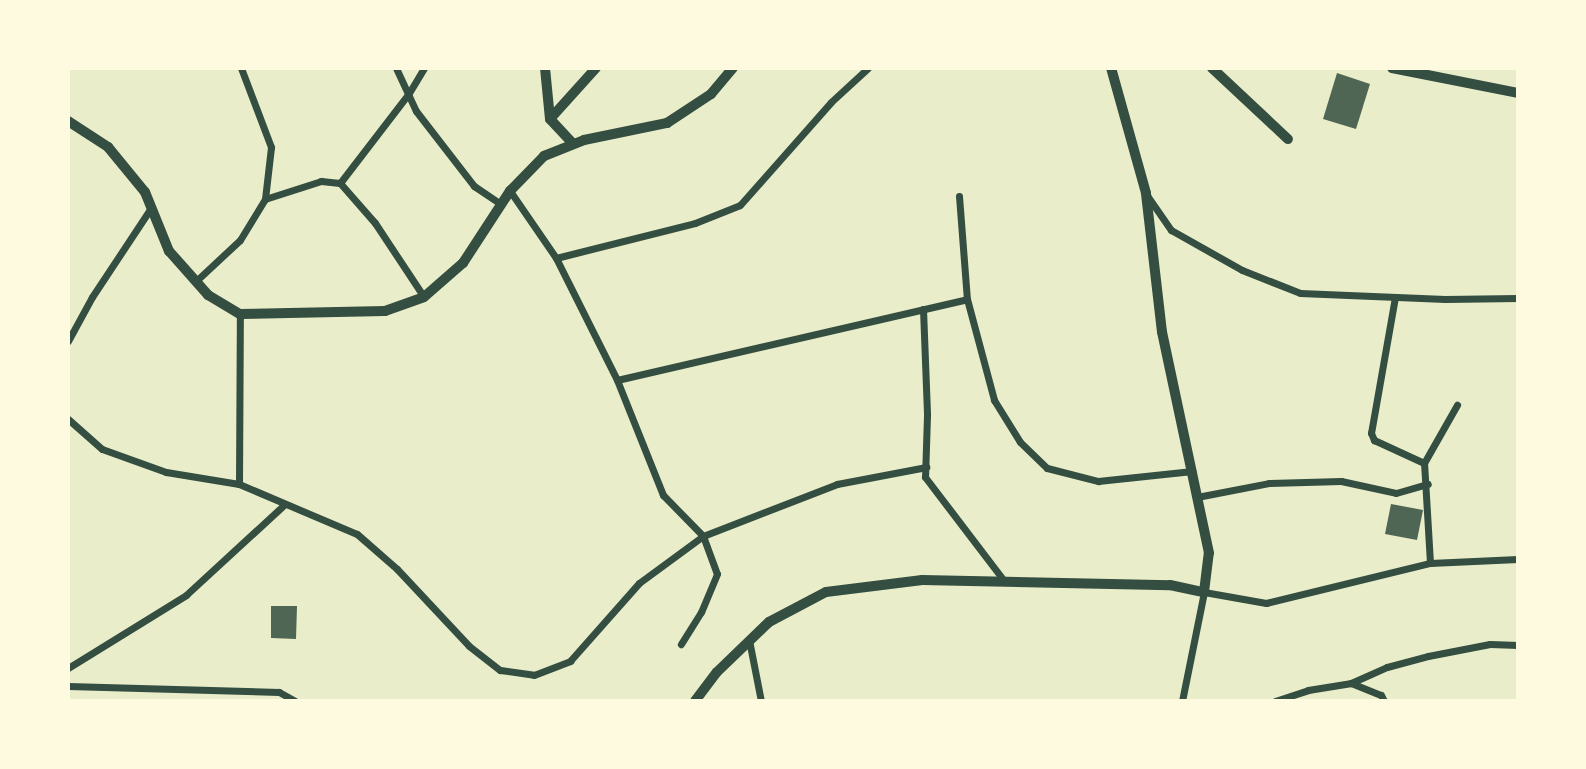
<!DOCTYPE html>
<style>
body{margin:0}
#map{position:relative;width:1586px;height:769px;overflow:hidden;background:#e9edc9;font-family:"Archivo Narrow",sans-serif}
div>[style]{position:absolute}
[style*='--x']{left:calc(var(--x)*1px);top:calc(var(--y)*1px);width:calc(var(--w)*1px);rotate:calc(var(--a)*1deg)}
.building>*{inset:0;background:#4f6655}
.minor>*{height:7px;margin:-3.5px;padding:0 3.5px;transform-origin:3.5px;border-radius:3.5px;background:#344e41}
.tertiary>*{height:10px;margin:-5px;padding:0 5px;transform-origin:5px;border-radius:5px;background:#344e41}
.secondary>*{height:10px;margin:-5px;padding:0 5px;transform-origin:5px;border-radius:5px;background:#344e41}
span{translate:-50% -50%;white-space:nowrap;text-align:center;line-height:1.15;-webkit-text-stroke:6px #fefae0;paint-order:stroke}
.frame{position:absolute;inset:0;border:70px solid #fefae0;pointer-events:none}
</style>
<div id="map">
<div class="building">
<i style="clip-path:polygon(1337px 73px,1370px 84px,1356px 129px,1323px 119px)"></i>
<i style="clip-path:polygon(1391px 504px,1423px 510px,1417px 540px,1385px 534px)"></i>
<i style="clip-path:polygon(271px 606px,297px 606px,296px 639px,271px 638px)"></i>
</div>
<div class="minor">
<i style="--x:396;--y:68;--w:47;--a:65.1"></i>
<i style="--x:416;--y:111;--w:95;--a:52.3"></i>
<i style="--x:474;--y:186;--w:32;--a:34"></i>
<i style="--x:340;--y:183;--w:113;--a:-52.5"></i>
<i style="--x:409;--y:93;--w:29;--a:-59"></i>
<i style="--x:510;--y:191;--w:81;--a:55.5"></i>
<i style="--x:556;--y:258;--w:136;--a:63.4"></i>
<i style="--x:617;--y:380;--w:124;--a:68.2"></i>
<i style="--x:663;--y:495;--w:57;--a:45.7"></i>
<i style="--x:703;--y:536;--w:40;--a:69.8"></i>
<i style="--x:717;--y:574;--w:41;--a:112.8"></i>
<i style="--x:701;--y:612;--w:38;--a:122"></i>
<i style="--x:1146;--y:194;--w:44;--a:55.2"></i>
<i style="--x:1171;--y:230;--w:81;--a:29.4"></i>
<i style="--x:1242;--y:270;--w:62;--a:21.6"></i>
<i style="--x:1300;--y:293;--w:145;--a:2.4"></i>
<i style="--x:1445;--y:299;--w:73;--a:-0.8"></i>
<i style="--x:959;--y:196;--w:103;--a:85.6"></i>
<i style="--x:967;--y:299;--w:105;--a:75"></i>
<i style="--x:994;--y:400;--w:49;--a:58.2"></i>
<i style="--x:1020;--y:442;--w:37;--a:44"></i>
<i style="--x:1047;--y:468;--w:53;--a:14.3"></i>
<i style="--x:1098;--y:481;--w:95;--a:-6.1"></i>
<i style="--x:265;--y:199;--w:59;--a:-17.8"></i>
<i style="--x:321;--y:181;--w:19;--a:6"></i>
<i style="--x:340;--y:183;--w:53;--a:48.8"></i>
<i style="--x:375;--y:223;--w:89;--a:56.5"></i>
<i style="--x:556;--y:258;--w:143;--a:-14.1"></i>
<i style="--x:695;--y:223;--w:48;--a:-21.8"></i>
<i style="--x:740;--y:205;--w:137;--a:-48.5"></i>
<i style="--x:831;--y:102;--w:50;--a:-42.6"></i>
<i style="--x:196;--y:281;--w:60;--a:-43"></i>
<i style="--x:240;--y:240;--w:48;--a:-58.6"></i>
<i style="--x:265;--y:199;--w:52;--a:-83.4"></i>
<i style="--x:271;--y:147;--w:85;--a:-110.8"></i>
<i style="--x:1395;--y:297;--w:138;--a:100"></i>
<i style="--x:1371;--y:433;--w:8;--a:67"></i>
<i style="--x:1374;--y:440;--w:55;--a:24.7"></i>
<i style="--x:923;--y:309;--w:106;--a:87.8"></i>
<i style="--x:927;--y:415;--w:62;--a:91.8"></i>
<i style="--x:925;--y:477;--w:132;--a:52.7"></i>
<i style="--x:68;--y:341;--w:50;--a:-61.4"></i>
<i style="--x:92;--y:297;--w:107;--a:-56.5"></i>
<i style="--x:617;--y:380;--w:359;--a:-13"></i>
<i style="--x:68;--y:419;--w:45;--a:41.4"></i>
<i style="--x:102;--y:449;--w:68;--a:19.8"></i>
<i style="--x:166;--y:472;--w:74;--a:9.3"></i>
<i style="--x:239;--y:484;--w:128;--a:23"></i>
<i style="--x:357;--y:534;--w:53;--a:41.2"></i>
<i style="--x:397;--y:569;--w:105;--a:46.9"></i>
<i style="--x:469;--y:646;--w:39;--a:38"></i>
<i style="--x:500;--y:670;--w:34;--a:8"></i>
<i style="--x:534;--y:675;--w:39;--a:-21"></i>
<i style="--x:570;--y:661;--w:104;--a:-48.5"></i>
<i style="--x:639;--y:583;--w:79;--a:-36.3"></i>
<i style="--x:703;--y:536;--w:144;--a:-21.2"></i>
<i style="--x:837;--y:484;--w:91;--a:-10.8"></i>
<i style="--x:239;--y:484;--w:170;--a:-89.7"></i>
<i style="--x:1197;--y:497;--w:73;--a:-11"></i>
<i style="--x:1269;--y:483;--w:72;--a:-1.6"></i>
<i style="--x:1341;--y:481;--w:56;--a:12.3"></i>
<i style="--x:1396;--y:493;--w:33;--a:-16"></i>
<i style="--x:1430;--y:563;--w:100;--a:-93.4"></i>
<i style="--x:1424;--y:463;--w:67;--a:-60.4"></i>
<i style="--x:749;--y:640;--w:62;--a:78.9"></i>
<i style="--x:68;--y:668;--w:139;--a:-31.7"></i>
<i style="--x:186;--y:595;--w:134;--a:-42.6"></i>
<i style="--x:1351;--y:683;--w:39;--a:-24"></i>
<i style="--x:1387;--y:667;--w:42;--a:-15"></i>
<i style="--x:1428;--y:656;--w:63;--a:-11"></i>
<i style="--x:1490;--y:644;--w:28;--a:2"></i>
<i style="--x:68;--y:686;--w:211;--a:1.6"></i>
<i style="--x:279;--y:692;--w:18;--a:29"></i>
<i style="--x:1182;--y:701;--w:111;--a:-78.6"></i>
<i style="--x:1204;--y:592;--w:63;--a:10.1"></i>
<i style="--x:1266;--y:603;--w:169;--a:-13.7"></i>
<i style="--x:1430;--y:563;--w:88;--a:-2.6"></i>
<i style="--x:1275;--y:701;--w:35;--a:-18"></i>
<i style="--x:1308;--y:690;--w:44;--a:-9.2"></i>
<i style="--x:1351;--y:683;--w:32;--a:22"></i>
<i style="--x:1381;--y:695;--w:7;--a:63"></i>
</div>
<div class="tertiary">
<i style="--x:545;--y:68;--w:51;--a:84.4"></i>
<i style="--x:550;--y:119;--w:34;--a:47"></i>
<i style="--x:1212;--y:68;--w:104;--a:43.1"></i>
<i style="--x:550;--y:119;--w:69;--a:-48"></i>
<i style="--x:68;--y:121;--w:48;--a:33"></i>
<i style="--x:108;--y:147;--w:58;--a:50.6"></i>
<i style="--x:145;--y:192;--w:64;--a:67.9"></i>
<i style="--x:169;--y:251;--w:59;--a:48.4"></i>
<i style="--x:208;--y:295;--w:37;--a:31"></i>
<i style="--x:240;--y:314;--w:145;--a:-1.2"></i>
<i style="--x:385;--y:311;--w:41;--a:-19.7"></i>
<i style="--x:424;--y:297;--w:52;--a:-41.1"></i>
<i style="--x:463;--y:263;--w:86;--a:-56.9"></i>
<i style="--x:510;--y:191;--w:49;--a:-45.8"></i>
<i style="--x:544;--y:156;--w:43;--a:-21.8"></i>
<i style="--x:584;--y:140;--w:85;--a:-11.6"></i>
<i style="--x:667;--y:123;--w:53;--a:-33.4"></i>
<i style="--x:711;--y:94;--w:34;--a:-50"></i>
<i style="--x:695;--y:701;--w:36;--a:-53"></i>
<i style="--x:717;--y:672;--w:72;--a:-43.9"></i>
<i style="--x:769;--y:622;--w:64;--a:-27.8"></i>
<i style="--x:826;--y:592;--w:97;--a:-7.1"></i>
<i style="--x:922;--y:580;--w:248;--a:1.2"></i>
<i style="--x:1170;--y:585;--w:35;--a:12"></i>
<i style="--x:1204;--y:592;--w:39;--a:-83"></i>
<i style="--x:1209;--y:553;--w:226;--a:-102"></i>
<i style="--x:1162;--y:332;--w:140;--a:-96.6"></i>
<i style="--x:1146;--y:193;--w:130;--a:-105.6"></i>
</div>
<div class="secondary">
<i style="--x:1392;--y:68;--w:128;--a:11.2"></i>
</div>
<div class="frame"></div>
</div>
